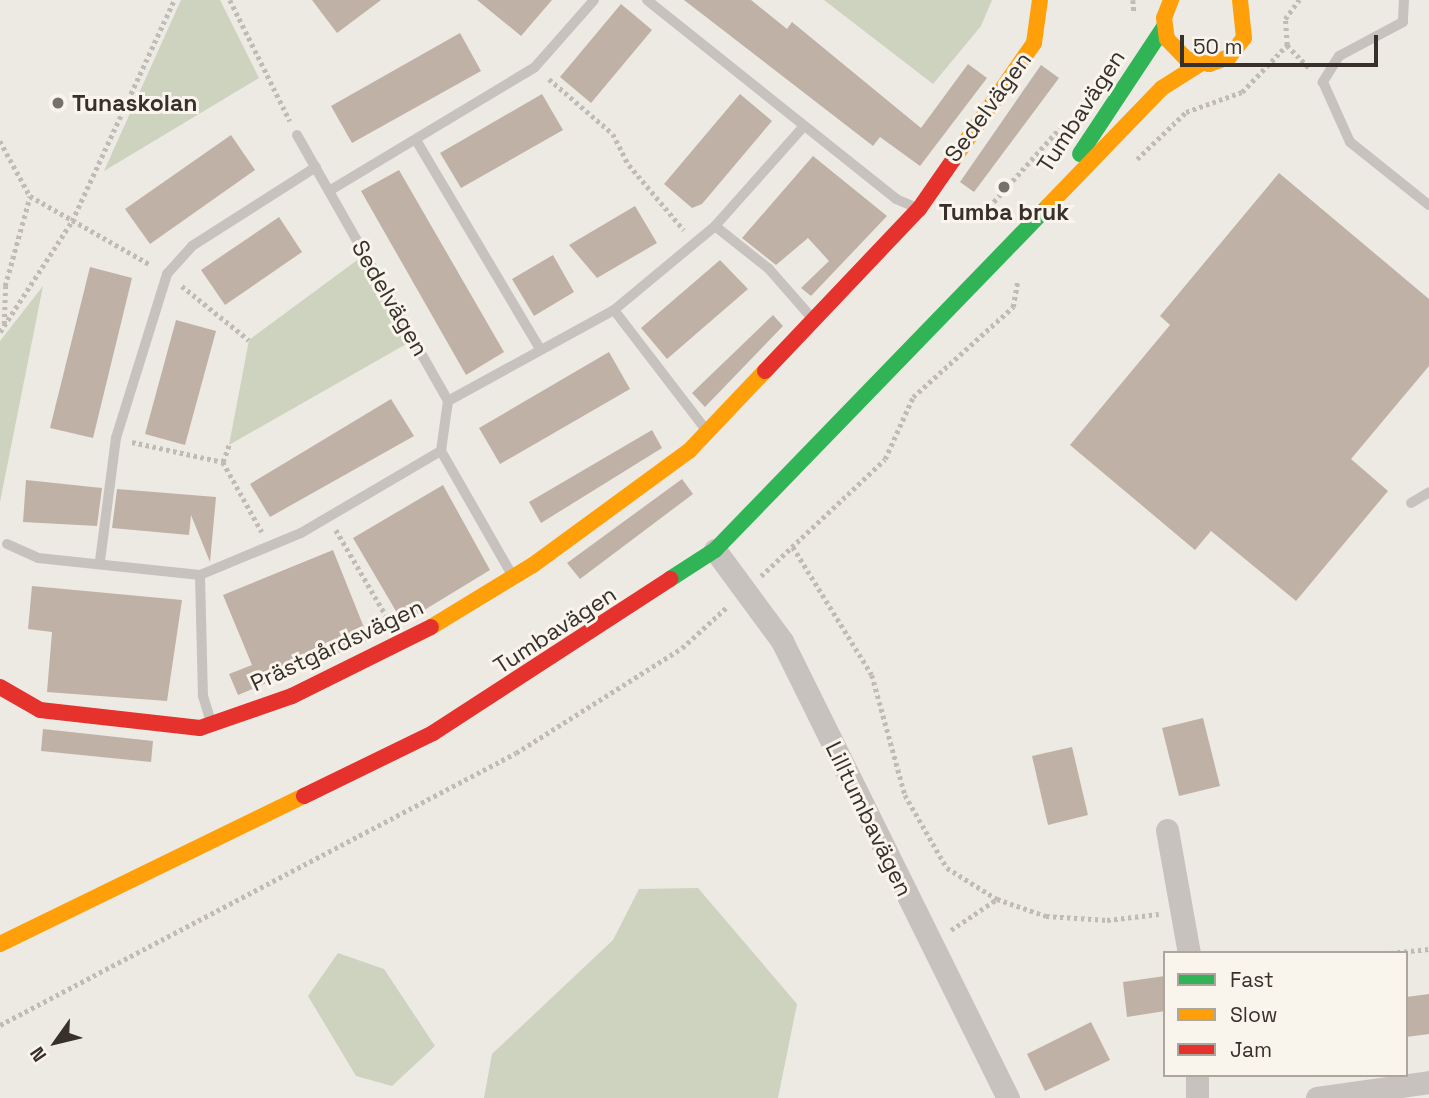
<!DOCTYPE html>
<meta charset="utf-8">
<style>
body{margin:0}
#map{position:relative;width:1429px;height:1098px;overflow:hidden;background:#edeae4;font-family:"Space Grotesk",sans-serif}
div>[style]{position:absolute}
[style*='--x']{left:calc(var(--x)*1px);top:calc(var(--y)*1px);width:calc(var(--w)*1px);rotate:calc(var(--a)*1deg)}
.green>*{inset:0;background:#cdd3bf}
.building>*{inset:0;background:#c0b1a7}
.path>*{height:4.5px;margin-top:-2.25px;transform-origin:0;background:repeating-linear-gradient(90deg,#c0bbb5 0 3.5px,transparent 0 7px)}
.lane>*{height:10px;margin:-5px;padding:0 5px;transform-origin:5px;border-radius:5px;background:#c7c2bd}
.street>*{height:23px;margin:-11.5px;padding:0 11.5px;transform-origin:11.5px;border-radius:11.5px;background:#c7c2bd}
.fast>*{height:16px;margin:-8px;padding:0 8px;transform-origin:8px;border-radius:8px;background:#30b455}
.slow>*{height:16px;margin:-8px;padding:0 8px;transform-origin:8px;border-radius:8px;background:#ff9f0a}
.jam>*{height:16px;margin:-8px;padding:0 8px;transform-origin:8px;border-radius:8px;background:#e5322d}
.dots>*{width:19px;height:19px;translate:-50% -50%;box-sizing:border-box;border:4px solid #f9f5ed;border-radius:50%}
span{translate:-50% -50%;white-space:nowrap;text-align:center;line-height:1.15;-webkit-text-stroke:6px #f9f5ed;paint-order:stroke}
.poi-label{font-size:23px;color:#38302b;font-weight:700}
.left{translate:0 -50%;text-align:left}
.street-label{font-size:23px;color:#38302b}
.legend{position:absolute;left:1163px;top:951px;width:245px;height:126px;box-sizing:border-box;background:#f9f5ed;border:2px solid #aca69f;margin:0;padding:9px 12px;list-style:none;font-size:21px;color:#38302b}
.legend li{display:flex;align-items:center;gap:14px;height:35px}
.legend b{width:35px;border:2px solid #aca69f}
.north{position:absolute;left:21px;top:1007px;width:70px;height:70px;-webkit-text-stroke:5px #f9f5ed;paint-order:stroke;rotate:236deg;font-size:19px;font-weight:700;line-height:28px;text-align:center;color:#38302b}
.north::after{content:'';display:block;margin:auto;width:24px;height:32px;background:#38302b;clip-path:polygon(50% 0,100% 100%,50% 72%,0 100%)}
.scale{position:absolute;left:1180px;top:35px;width:198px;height:32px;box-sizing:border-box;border:4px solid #38302b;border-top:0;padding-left:9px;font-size:21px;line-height:24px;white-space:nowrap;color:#38302b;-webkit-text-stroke:5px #f9f5ed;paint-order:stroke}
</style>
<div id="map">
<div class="green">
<i style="clip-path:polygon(181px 0,220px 0,259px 78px,104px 171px)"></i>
<i style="clip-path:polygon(824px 0,992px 0,981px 26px,933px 84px)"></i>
<i style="clip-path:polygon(360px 258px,408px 343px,229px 445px,249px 340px)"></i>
<i style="clip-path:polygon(43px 286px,0 502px,0 341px)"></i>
<i style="clip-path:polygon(698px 888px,797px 1004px,778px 1098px,484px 1098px,492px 1054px,613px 940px,639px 889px)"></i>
<i style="clip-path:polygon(338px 953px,384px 969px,435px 1046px,392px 1086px,356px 1076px,308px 996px)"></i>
</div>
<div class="building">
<i style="clip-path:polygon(312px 0,381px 0,337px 33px)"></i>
<i style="clip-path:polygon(477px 0,552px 0,521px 36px)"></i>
<i style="clip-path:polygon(684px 0,751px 0,787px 29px,792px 22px,921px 128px,968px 64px,987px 78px,920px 166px,880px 137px,873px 146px)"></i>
<i style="clip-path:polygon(621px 4px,652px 30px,591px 103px,560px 77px)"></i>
<i style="clip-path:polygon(460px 33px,481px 71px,352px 143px,331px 106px)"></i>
<i style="clip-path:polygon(1041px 65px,1059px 78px,974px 192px,960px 182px)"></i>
<i style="clip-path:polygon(542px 94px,563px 130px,461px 188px,440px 153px)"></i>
<i style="clip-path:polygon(740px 94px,772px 121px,702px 204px,692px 208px,664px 184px)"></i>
<i style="clip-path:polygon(231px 135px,255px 170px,150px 244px,125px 209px)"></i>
<i style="clip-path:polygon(813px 156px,887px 216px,811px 296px,801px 288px,829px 261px,808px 238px,776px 265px,742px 238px)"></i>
<i style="clip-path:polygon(399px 170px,504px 352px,466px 375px,361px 191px)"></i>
<i style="clip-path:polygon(1279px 173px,1429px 299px,1429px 366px,1351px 459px,1388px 491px,1296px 601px,1211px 531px,1195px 550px,1070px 445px,1170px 325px,1160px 316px)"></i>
<i style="clip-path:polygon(635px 206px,657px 243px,597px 278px,569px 245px)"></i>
<i style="clip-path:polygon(279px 217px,302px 252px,225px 305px,201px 270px)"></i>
<i style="clip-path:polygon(553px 255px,574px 292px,534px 316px,512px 279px)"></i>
<i style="clip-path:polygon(720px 260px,748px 289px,667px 359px,641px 328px)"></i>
<i style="clip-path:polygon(90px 267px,132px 278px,93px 438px,50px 428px)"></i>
<i style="clip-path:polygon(773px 315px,783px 326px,705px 407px,692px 393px)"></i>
<i style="clip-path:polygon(176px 320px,216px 331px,185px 445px,145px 434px)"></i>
<i style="clip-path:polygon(609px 352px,630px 389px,500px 464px,479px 428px)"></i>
<i style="clip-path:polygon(391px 399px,414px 436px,270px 517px,250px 484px)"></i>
<i style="clip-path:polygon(652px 430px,662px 448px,541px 523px,529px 502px)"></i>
<i style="clip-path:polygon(682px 479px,693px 494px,580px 579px,567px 563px)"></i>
<i style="clip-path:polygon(26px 480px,102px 488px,97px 526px,23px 522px)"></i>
<i style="clip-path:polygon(443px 485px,490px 570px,403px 623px,353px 538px)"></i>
<i style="clip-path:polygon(117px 489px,216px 497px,210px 562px,191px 515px,189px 535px,112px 528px)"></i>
<i style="clip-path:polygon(333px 550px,369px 640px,238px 695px,229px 674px,252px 665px,223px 595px)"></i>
<i style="clip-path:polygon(32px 586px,182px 600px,167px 701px,47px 692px,52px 632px,28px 629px)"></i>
<i style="clip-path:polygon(1203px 718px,1220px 786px,1179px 796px,1162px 728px)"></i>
<i style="clip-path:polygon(43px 729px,153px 741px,151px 762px,41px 751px)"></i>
<i style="clip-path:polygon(1072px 747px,1088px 815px,1048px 825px,1032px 756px)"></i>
<i style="clip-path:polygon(1165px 976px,1165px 1011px,1127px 1017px,1123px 982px)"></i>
<i style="clip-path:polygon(1429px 994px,1429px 1034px,1406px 1037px,1406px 997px)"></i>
<i style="clip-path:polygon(1091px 1022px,1110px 1060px,1045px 1091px,1027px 1054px)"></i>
</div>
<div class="path">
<i style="--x:230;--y:0;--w:135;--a:63.6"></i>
<i style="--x:1133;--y:0;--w:12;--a:85"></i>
<i style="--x:1287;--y:45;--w:35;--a:46"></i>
<i style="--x:549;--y:79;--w:84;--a:40.7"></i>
<i style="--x:613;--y:134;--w:35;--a:63"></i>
<i style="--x:629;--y:165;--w:85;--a:49.8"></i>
<i style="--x:0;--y:141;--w:63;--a:61.4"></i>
<i style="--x:30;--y:196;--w:139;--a:29.7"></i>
<i style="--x:1137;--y:159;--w:68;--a:-43.8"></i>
<i style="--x:1186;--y:112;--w:59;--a:-19.7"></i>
<i style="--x:1242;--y:92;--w:65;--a:-46.2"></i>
<i style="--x:1287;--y:45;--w:26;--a:-94"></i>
<i style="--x:1285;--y:19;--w:24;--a:-54"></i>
<i style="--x:947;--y:217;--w:43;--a:-13.4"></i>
<i style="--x:989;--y:207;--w:105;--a:-48.1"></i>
<i style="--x:182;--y:286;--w:86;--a:38.9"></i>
<i style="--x:4;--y:324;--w:38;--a:-88"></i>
<i style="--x:5;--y:286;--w:93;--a:-74.5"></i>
<i style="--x:0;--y:332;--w:132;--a:-57"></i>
<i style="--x:72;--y:221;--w:243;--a:-65.2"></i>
<i style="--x:132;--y:442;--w:93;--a:12.4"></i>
<i style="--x:223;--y:462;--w:80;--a:60.9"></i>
<i style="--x:223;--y:462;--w:18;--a:-71"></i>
<i style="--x:336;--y:530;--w:103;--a:59.7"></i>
<i style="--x:793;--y:547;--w:150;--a:58.3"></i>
<i style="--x:872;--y:675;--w:124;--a:74.6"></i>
<i style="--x:905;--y:795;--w:84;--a:60.1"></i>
<i style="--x:947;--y:868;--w:59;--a:31.8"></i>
<i style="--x:997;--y:899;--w:52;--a:19.1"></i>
<i style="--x:1046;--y:916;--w:61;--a:3.8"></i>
<i style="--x:1107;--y:920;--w:52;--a:-6.6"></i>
<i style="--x:761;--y:576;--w:170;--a:-43.3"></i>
<i style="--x:885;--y:459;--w:68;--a:-65.7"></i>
<i style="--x:913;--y:397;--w:135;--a:-42"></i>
<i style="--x:1013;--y:307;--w:27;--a:-80"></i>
<i style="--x:951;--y:930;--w:55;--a:-34"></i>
<i style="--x:1390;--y:953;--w:39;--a:-6"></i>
<i style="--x:0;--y:1025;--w:583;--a:-27.8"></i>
<i style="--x:516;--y:753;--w:196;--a:-32.3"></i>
<i style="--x:682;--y:648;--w:62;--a:-42.4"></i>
</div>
<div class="lane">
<i style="--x:647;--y:0;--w:319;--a:38.6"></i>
<i style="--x:896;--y:199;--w:23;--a:23"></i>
<i style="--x:1404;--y:0;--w:22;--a:93"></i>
<i style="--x:1403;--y:22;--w:72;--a:152"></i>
<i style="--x:1339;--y:56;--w:31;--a:122"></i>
<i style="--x:1323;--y:82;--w:66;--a:65.8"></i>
<i style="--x:1350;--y:142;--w:101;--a:38.6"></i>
<i style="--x:297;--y:135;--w:306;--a:60.4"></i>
<i style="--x:416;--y:140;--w:243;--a:59.3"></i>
<i style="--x:329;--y:191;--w:240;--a:-31"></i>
<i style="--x:535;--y:67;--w:89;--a:-48.6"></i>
<i style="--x:715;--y:226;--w:69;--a:38.5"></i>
<i style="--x:769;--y:269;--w:64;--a:48.8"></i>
<i style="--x:614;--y:310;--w:151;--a:52.5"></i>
<i style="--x:448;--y:401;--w:189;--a:-28.7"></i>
<i style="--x:614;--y:310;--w:131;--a:-39.7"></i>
<i style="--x:715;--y:226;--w:134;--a:-48.3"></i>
<i style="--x:448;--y:401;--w:50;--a:98"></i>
<i style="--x:441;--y:451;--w:143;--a:60.2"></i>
<i style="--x:1411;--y:503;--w:21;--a:-31"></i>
<i style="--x:7;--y:544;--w:34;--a:24"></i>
<i style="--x:38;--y:558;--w:163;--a:6"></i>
<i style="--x:200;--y:575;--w:109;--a:-22.6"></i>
<i style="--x:301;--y:533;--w:162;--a:-30.4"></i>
<i style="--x:100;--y:561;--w:124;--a:-82.6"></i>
<i style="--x:116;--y:438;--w:172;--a:-72.7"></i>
<i style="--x:167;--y:274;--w:38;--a:-48"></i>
<i style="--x:192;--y:246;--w:147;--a:-32.5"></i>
<i style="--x:200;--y:575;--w:121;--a:88.6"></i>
<i style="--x:203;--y:696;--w:27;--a:73"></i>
</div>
<div class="street">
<i style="--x:715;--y:550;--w:113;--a:53.6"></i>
<i style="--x:782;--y:641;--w:510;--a:63.69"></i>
<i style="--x:1167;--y:830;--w:125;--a:79.9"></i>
<i style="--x:1197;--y:1075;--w:23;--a:90"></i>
<i style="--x:1317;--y:1098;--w:113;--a:-8.1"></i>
</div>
<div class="fast">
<i style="--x:1080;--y:154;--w:152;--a:-56.5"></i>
<i style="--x:670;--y:579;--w:54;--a:-32.8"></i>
<i style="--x:715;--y:550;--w:479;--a:-45.9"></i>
</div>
<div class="slow">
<i style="--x:1171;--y:0;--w:19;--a:111"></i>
<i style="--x:1164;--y:18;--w:21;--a:82"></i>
<i style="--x:1167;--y:39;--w:28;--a:46"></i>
<i style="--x:1186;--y:59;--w:24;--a:12"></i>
<i style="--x:1209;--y:64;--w:21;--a:-19"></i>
<i style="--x:1229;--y:57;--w:24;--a:-52"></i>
<i style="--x:1244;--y:38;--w:38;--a:-96"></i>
<i style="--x:953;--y:160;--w:142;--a:-55.3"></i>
<i style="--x:1034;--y:43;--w:43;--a:-82.1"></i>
<i style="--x:1048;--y:206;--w:164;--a:-46"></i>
<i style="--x:1162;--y:88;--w:45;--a:-32.3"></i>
<i style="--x:431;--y:627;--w:119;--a:-31.3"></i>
<i style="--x:533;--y:565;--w:193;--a:-36.2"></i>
<i style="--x:689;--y:451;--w:110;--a:-46.5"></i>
<i style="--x:0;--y:944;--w:338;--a:-26"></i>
</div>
<div class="jam">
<i style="--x:765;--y:371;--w:224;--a:-46.5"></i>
<i style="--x:919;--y:209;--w:60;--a:-55.2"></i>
<i style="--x:0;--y:687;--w:46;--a:29.9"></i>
<i style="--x:40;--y:710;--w:161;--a:6.4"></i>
<i style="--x:200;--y:728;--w:97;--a:-19.2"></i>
<i style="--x:292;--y:696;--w:155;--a:-26.4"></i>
<i style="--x:304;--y:796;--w:144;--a:-26"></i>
<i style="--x:433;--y:733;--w:283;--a:-33"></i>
</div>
<div class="dots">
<i style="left:58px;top:103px;background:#77716c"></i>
<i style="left:1004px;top:187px;background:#77716c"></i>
</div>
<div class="poi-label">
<span class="left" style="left:72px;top:103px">Tunaskolan</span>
<span style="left:1004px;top:212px">Tumba bruk</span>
</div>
<div class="street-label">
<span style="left:988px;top:107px;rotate:-54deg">Sedelvägen</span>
<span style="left:1081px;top:111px;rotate:-57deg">Tumbavägen</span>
<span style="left:390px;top:298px;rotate:60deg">Sedelvägen</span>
<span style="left:555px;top:630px;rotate:-33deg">Tumbavägen</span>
<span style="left:337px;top:645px;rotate:-25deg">Prästgårdsvägen</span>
<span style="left:869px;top:819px;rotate:64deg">Lilltumbavägen</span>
</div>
<ul class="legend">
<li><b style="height:9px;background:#30b455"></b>Fast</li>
<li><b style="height:9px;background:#ff9f0a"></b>Slow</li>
<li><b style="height:9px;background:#e5322d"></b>Jam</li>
</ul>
<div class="north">N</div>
<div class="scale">50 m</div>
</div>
